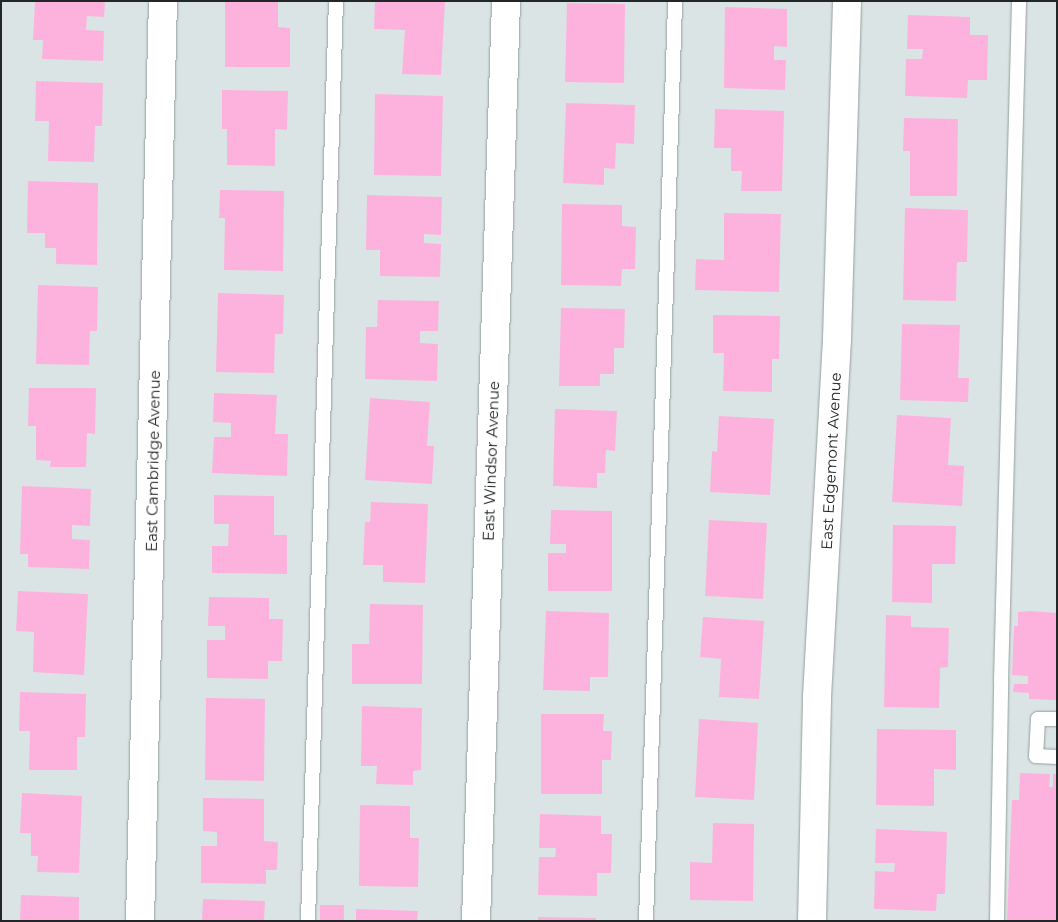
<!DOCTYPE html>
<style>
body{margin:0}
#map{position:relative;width:1058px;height:922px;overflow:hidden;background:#dbe4e4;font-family:Montserrat,sans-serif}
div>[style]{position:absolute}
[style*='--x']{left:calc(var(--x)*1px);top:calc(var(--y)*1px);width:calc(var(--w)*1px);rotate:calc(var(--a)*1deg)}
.building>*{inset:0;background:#fdb2de}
.roads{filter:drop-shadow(0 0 1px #959e9e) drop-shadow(0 0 1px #959e9e)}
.lane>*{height:14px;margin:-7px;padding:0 7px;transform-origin:7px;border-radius:7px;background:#fff}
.street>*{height:28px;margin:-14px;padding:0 14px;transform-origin:14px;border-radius:14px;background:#fff}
span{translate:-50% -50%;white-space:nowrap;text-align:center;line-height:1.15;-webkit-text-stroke:5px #fff;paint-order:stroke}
.street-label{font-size:15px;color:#232627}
.frame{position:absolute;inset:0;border:2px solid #232627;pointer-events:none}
</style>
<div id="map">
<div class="building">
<i style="clip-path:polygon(35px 1px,105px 1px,104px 17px,87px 16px,86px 30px,104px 31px,103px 61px,42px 59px,43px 40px,33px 40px)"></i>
<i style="clip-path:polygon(225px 1px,278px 1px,278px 27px,290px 28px,290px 67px,225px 67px)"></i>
<i style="clip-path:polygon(375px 1px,445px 1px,441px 75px,402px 74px,405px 30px,374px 29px)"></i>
<i style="clip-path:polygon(567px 3px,625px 4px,624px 83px,565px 82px)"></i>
<i style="clip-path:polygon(725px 7px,787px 9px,787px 47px,774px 46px,774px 60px,786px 60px,785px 90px,724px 88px)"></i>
<i style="clip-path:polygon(908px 15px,970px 17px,970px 35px,988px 35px,987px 80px,968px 80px,967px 98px,905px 96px,906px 59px,922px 59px,923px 49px,907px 49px)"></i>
<i style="clip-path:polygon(36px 81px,103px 83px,102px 126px,95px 126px,94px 162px,48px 161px,49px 121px,35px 121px)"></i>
<i style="clip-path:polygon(222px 90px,288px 91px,287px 130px,275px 129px,275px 166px,227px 165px,227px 129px,222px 129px)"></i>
<i style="clip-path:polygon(375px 94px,443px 96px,441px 176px,374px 175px)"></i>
<i style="clip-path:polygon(566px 103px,635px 105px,634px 144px,616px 143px,615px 169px,604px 168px,604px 185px,563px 183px)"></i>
<i style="clip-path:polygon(715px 109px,784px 111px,782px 191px,741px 191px,742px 171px,731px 171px,731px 148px,714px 148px)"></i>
<i style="clip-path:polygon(904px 118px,958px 119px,957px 196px,910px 196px,910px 151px,903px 151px)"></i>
<i style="clip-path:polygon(28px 181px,98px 183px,97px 265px,56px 264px,56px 248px,45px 248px,45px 233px,27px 233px)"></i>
<i style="clip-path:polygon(220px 190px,284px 191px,283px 271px,224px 270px,225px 218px,219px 218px)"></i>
<i style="clip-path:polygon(367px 195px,442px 197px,441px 235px,424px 234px,424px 243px,441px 244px,440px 277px,380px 276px,380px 250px,366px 250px)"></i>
<i style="clip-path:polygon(562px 204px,622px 205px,622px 226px,636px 227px,635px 269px,622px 269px,621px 286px,561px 285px)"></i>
<i style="clip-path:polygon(905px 208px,968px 210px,967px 262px,957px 262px,956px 301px,903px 300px)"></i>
<i style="clip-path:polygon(724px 213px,781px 214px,779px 292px,695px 290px,696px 259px,724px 260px)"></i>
<i style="clip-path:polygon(38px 285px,98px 287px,97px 331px,90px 331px,89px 365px,36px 364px)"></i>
<i style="clip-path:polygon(218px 293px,284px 295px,283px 334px,275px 334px,274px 373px,216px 372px)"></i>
<i style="clip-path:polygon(378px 300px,439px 301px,438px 331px,420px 331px,420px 343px,438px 344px,437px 381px,365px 379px,366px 327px,377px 327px)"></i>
<i style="clip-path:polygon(561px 308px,625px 309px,624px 348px,614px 348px,614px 374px,600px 374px,600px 386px,559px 386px)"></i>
<i style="clip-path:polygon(713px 315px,780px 316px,779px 359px,772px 359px,772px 392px,723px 391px,724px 353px,713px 353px)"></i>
<i style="clip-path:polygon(902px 324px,960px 325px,958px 378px,969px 378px,968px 402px,900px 400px)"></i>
<i style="clip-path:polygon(29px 388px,96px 388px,95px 434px,87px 433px,86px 467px,50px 467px,51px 461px,36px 460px,36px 426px,28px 426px)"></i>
<i style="clip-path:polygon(214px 393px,277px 395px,275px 434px,288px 434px,287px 476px,212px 473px,214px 437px,231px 437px,231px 423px,213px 422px)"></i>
<i style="clip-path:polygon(370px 398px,430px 402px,427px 446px,434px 446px,432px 484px,365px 480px)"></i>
<i style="clip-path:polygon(555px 409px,617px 411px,615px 451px,606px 450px,605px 473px,597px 473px,597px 488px,553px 486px)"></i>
<i style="clip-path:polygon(897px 415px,951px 418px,948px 465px,964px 466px,962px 506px,892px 502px)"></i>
<i style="clip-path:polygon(719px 416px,774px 419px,770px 495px,710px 492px,712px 451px,717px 452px)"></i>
<i style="clip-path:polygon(22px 486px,91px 489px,90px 526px,72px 525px,72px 539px,90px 540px,89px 569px,28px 567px,28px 554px,20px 554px)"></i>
<i style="clip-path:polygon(214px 495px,274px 496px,274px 535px,287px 535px,287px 574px,212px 573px,212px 546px,228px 546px,229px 524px,214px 524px)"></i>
<i style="clip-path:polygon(371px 502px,428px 504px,425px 583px,383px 582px,383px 565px,363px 565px,365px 522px,370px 522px)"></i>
<i style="clip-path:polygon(551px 510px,612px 511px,612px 591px,548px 591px,548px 553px,566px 553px,566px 544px,550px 544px)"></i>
<i style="clip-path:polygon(709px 520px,767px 523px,763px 599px,705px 596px)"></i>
<i style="clip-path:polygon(893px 525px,956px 526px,955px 564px,932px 564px,932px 603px,892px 602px)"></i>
<i style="clip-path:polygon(18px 591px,88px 594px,84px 675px,33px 672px,34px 632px,16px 631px)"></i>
<i style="clip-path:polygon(209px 597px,269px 598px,269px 619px,283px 619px,282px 661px,268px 661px,268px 679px,207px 678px,207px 640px,225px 640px,225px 626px,208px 626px)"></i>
<i style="clip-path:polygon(370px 604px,423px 605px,422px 684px,352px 684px,352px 644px,369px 644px)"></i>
<i style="clip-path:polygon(546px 611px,609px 613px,608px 677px,590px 677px,590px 691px,543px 690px)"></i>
<i style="clip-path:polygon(1030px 611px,1057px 613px,1057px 700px,1029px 699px,1029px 693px,1013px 692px,1014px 684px,1028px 684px,1028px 676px,1012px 675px,1014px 626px,1018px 626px,1018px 612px)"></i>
<i style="clip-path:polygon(886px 615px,911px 616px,911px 627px,949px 628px,948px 667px,940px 668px,939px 708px,884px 707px)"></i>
<i style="clip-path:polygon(703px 617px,764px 621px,759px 699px,719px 697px,721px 659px,700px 657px)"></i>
<i style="clip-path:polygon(20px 692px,86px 694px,85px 737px,77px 737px,77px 770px,29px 770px,30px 731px,19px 731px)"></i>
<i style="clip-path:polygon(206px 698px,265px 699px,264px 781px,205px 780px)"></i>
<i style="clip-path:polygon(362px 706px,422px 708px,421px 770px,413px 771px,413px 785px,376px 784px,377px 766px,361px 766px)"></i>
<i style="clip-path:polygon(541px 714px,604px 714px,603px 731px,612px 731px,611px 760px,602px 760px,602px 794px,541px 794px)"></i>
<i style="clip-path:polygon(699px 719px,758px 723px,754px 800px,695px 797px)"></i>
<i style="clip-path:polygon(877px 729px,956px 730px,956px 770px,934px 769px,934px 806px,876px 805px)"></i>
<i style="clip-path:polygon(1020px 773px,1050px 774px,1049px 787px,1053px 787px,1053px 774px,1057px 774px,1057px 921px,1007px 921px,1012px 800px,1019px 800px)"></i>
<i style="clip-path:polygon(22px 793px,82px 796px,79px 873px,37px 872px,38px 856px,31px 856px,31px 833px,20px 833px)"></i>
<i style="clip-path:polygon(203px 798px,264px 799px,264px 841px,278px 842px,277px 870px,266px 870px,266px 884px,201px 883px,201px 846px,217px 846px,217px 832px,203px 831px)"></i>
<i style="clip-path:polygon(360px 805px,410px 806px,410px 838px,419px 838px,418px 887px,359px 886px)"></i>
<i style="clip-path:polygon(540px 814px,601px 816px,601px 834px,612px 834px,611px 873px,597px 873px,597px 896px,538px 895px,539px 857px,555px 857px,556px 848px,539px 848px)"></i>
<i style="clip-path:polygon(713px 823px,754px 824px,753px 901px,690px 900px,690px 862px,712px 863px)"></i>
<i style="clip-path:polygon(876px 829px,947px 832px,945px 894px,937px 894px,936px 911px,874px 909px,875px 871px,894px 872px,895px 863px,875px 863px)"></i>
<i style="clip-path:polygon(21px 895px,79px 897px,79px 921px,20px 921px)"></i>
<i style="clip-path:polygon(203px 899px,265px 901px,264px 921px,202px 921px)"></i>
<i style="clip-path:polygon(320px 905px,344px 905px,344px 921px,320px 921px)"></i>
<i style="clip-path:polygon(356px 909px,418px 911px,417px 921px,356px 921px)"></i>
<i style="clip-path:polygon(538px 917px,596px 918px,596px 921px,538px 921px)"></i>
</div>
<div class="roads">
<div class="lane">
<i style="--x:1057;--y:719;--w:19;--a:180"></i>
<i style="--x:1038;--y:719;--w:37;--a:93"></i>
<i style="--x:1036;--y:756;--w:21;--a:3"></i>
<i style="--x:308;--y:921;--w:920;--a:-88.26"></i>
<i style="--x:646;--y:921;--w:920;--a:-88.19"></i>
<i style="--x:997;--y:921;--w:240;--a:-89"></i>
<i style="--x:1001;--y:681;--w:680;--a:-88.48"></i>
</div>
<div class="street">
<i style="--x:140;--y:921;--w:920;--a:-88.57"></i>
<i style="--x:476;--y:921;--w:920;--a:-88.13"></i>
<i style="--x:812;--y:921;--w:224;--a:-88.7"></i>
<i style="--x:817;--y:697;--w:359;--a:-86.8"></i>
<i style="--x:837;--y:339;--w:338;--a:-88.3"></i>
</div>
</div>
<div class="street-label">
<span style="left:153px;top:461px;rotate:-89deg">East Cambridge Avenue</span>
<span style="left:491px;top:461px;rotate:-88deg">East Windsor Avenue</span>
<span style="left:831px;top:461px;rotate:-87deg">East Edgemont Avenue</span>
</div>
<div class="frame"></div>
</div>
